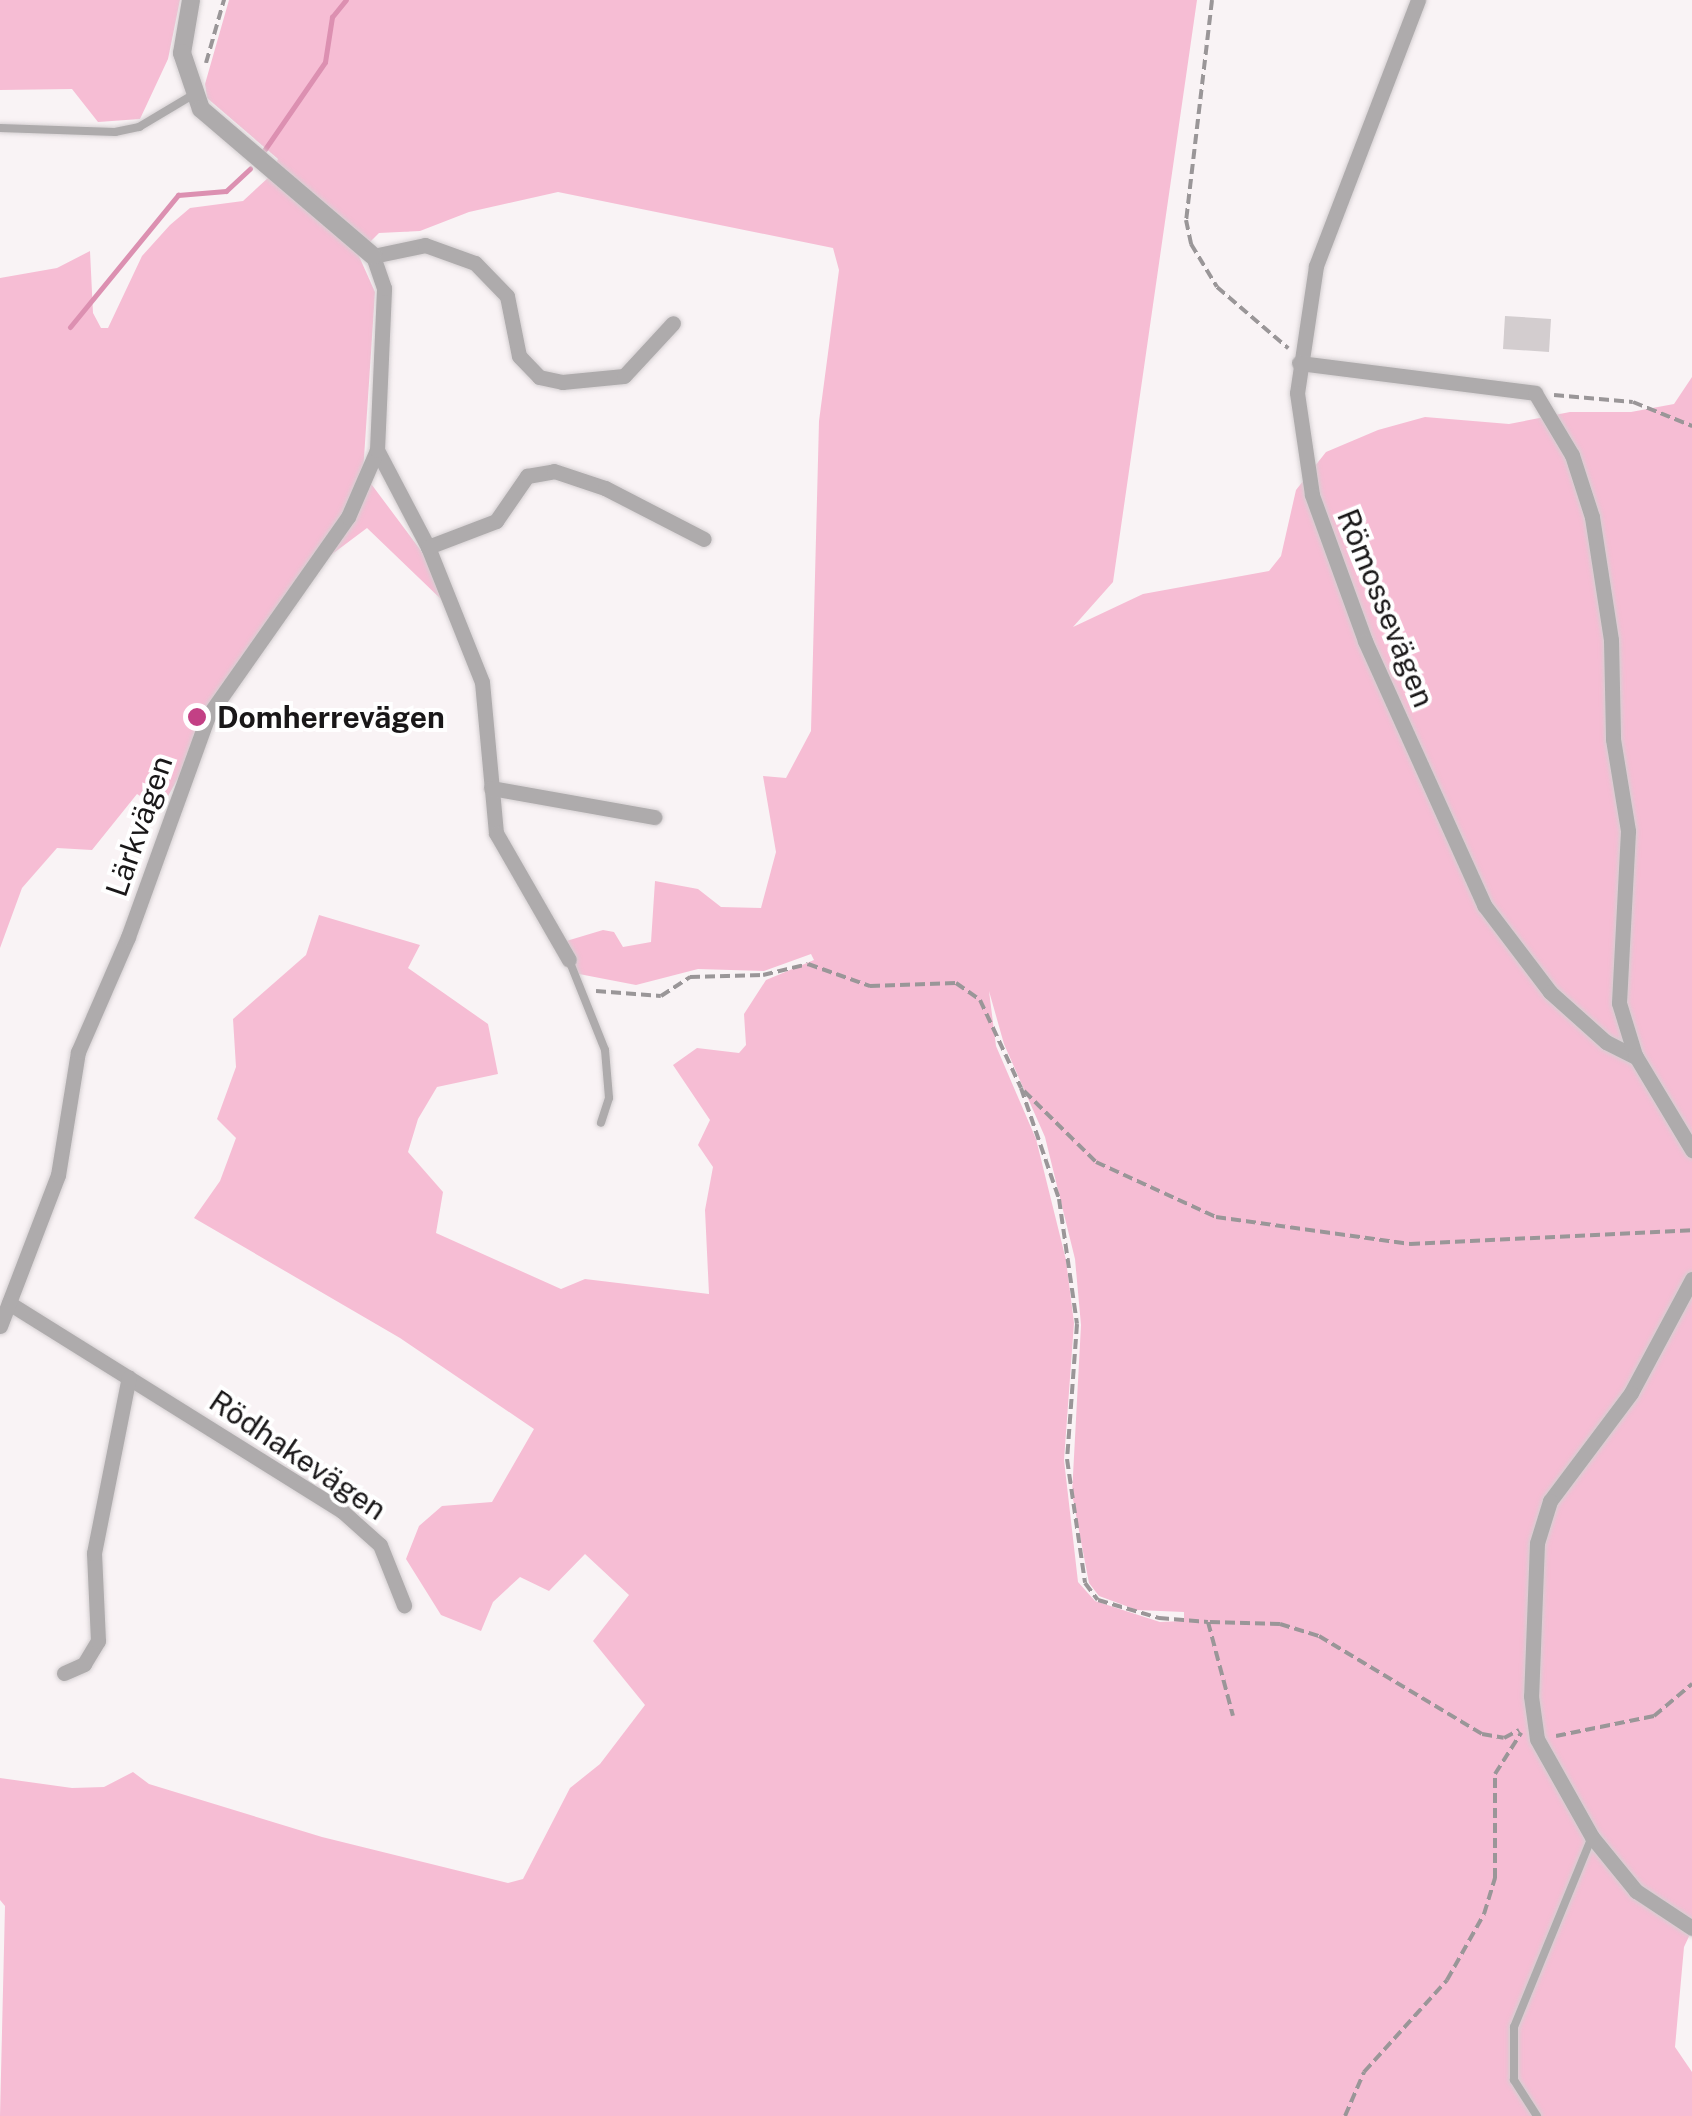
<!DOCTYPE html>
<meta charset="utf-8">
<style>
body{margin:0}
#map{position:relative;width:1692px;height:2116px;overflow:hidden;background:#f9f3f5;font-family:"Public Sans",sans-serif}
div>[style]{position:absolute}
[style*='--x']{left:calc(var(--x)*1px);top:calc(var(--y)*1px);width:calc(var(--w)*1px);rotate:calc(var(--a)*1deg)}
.green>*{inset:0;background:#f6bdd4}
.stream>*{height:5px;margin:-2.5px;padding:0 2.5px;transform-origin:2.5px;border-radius:2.5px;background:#dc90b1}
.building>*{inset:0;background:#d3cdcf}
.path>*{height:4px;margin-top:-2px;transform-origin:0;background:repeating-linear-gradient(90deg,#9a9698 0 10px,transparent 0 15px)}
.roads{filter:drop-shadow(0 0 2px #d5d0d2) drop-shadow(0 0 2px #d5d0d2)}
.service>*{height:8px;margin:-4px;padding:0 4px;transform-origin:4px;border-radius:4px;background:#aeabac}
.minor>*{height:15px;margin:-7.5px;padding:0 7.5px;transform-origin:7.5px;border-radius:7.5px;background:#aeabac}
.tertiary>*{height:18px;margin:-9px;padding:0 9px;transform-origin:9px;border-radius:9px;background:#aeabac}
.dots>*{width:28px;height:28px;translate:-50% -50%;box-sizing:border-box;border:5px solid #fff;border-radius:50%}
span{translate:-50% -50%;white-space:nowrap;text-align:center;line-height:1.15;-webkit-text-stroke:8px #fff;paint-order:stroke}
.street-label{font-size:30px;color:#191718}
.poi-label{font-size:30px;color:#191718;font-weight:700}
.left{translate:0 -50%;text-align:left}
</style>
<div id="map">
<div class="green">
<i style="clip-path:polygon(0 0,180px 0,168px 59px,140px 119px,98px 122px,72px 89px,0 90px)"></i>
<i style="clip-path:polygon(evenodd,229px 0,1197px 0,1113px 582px,1073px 627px,1143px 594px,1269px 571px,1281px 556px,1296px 490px,1326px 452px,1378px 430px,1425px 417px,1509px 424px,1570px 412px,1631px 412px,1674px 404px,1692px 377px,1692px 1930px,1684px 1947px,1675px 2047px,1692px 2072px,1692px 2116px,0 2116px,5px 1906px,0 1900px,0 1778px,72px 1788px,104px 1787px,133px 1772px,149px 1784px,322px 1837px,508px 1883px,523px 1879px,570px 1788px,600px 1764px,645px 1705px,593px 1641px,629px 1595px,585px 1554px,549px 1591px,520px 1577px,493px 1602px,481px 1631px,441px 1615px,406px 1559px,419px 1526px,442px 1506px,492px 1502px,534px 1429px,400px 1338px,194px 1218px,220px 1181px,236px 1138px,217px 1119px,236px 1067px,233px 1019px,306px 955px,319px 915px,420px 945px,408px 968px,488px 1024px,498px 1074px,437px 1087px,418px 1119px,408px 1152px,443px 1192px,436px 1233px,561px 1289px,585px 1279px,709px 1294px,705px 1210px,713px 1167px,698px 1145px,710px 1120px,673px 1065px,697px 1048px,739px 1053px,746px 1045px,744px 1014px,766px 980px,814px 960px,811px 954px,764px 971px,698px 969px,636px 985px,579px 974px,563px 942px,603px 930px,614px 932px,623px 947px,651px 942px,655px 881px,698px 889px,721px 907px,761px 908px,776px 852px,763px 776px,786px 778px,811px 731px,819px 421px,839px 270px,833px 248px,558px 192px,469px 212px,420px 231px,379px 233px,358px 254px,375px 292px,363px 473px,425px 556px,444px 602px,367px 528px,331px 555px,246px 655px,161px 809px,137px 794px,92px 850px,57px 848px,22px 888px,0 948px,0 278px,57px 268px,90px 251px,93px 313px,101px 328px,108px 328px,142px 256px,170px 225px,190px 208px,243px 201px,269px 177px,278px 159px,207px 98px,205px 84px,229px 0,989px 991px,1004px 1044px,1045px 1137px,1075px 1259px,1081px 1325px,1072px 1494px,1089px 1583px,1099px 1596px,1137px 1610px,1184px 1612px,1184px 1621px,1160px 1622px,1095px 1601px,1078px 1582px,1064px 1460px,1074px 1323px,1066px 1260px,1036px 1139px,996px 1046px,989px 991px)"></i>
</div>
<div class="stream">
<i style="--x:263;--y:152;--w:109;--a:-55.4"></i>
<i style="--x:325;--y:62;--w:46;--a:-81.2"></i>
<i style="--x:332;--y:17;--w:22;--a:-51"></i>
<i style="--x:70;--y:327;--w:171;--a:-50.7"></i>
<i style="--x:178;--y:195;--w:48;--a:-4.8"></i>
<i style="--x:226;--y:191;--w:33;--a:-43"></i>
</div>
<div class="building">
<i style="clip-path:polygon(1505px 316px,1551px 319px,1549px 352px,1503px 349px)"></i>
</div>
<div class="path">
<i style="--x:1212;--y:0;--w:222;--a:96.7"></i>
<i style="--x:1186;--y:220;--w:25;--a:78"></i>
<i style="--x:1191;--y:244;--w:50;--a:58.8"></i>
<i style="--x:1217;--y:287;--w:94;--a:40.7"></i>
<i style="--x:206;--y:63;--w:66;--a:-74.1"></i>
<i style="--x:1554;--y:395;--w:79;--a:5.1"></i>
<i style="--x:1633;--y:402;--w:64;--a:22.1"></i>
<i style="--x:596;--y:991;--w:65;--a:4.4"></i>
<i style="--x:661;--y:996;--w:35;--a:-33"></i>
<i style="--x:690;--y:977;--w:73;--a:-1.6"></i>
<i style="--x:763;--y:975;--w:46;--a:-13.7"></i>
<i style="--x:808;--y:964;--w:66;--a:19.5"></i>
<i style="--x:870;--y:986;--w:86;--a:-2"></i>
<i style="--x:956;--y:983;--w:29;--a:35"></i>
<i style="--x:980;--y:1000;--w:97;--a:65"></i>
<i style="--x:1021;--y:1088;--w:117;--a:71.1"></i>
<i style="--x:1059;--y:1199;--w:126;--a:81.8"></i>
<i style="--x:1077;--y:1324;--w:135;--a:94.2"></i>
<i style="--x:1067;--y:1459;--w:125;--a:81.7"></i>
<i style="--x:1085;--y:1583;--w:21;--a:53"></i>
<i style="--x:1098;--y:1600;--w:64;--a:16.4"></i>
<i style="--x:1159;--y:1618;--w:49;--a:4.7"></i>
<i style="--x:1208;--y:1622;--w:97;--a:75.1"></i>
<i style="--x:1024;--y:1091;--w:101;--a:44.6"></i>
<i style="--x:1096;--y:1162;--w:132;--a:24.6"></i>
<i style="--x:1216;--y:1217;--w:196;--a:7.9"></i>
<i style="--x:1410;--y:1244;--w:282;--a:-2.8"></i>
<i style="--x:1210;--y:1622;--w:70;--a:1.6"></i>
<i style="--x:1280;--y:1624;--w:41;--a:17.1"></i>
<i style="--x:1319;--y:1636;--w:190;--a:31"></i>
<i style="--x:1482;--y:1734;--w:22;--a:10"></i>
<i style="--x:1504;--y:1738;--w:17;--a:-28"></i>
<i style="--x:1556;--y:1736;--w:100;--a:-11.5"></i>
<i style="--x:1654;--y:1716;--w:50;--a:-40.1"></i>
<i style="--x:1345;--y:2116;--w:48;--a:-66.6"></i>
<i style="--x:1364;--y:2072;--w:124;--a:-47.9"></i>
<i style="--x:1447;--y:1980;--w:76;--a:-60.7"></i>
<i style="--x:1484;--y:1914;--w:38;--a:-73"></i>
<i style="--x:1495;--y:1878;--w:104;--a:-90"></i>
<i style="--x:1495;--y:1774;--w:49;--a:-57.6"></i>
</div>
<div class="roads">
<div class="service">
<i style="--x:0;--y:128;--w:115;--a:2"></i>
<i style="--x:115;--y:132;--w:25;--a:-12"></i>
<i style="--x:139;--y:127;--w:61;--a:-30.8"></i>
<i style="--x:569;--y:960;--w:97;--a:68.2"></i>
<i style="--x:605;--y:1050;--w:48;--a:85.2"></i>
<i style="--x:609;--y:1098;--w:26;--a:108"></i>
<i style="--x:1537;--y:2116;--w:43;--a:-122.6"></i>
<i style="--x:1514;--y:2080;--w:53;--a:-90"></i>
<i style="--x:1514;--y:2027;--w:205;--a:-67.7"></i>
</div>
<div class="minor">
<i style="--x:1418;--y:0;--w:285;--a:111"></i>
<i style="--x:1316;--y:266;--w:128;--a:98.5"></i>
<i style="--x:1297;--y:393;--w:103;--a:81.6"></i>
<i style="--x:1312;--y:495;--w:155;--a:70"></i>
<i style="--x:1365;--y:641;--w:290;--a:65.7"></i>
<i style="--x:1484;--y:905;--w:109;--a:52.8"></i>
<i style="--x:1550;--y:992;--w:75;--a:41.8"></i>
<i style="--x:1606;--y:1042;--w:34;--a:27"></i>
<i style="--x:1299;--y:363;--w:238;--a:7.2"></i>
<i style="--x:1535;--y:393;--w:72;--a:59.2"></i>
<i style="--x:1572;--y:455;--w:65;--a:72.1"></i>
<i style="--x:1592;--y:517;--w:124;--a:81.2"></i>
<i style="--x:1611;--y:640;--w:99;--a:88.8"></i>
<i style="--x:1613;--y:739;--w:93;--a:80.7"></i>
<i style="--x:1628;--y:831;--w:172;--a:93"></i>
<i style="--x:1619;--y:1003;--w:54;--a:72.9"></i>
<i style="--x:1635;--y:1055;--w:111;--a:59"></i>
<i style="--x:377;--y:450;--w:110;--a:62.3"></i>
<i style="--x:428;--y:547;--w:145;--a:68.2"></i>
<i style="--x:482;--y:682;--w:152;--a:84.7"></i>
<i style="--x:496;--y:833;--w:146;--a:60.1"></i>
<i style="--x:428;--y:547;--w:73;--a:-20.9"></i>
<i style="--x:496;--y:521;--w:55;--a:-55.4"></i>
<i style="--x:527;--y:476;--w:27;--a:-10"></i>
<i style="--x:554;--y:471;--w:54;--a:18.4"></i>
<i style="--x:605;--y:488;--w:111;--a:27.3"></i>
<i style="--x:491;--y:788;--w:166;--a:10.1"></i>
<i style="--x:1692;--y:1279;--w:129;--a:118.2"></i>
<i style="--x:1631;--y:1393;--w:135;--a:126.9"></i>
<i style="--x:1550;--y:1501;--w:44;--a:107.2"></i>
<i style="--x:1537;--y:1543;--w:153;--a:92.2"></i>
<i style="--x:1531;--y:1696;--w:43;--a:82.1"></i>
<i style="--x:1537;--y:1739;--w:112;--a:60.7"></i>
<i style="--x:1592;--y:1837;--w:70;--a:50.8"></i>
<i style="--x:1636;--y:1891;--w:67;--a:33.5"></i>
<i style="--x:9;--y:1303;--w:393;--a:32"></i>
<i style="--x:342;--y:1511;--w:51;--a:41.8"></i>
<i style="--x:380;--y:1545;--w:65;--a:68.2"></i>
<i style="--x:0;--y:1326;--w:162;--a:-69"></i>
<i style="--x:58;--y:1175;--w:125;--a:-80.8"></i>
<i style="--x:78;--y:1052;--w:125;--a:-66.5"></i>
<i style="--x:128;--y:937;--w:235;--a:-70.1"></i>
<i style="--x:208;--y:716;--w:243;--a:-54.9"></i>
<i style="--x:348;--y:517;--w:73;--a:-66.6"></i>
<i style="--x:377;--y:450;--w:162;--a:-87.5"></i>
<i style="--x:384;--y:288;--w:34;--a:-109"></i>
<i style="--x:373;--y:256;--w:53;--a:-11.9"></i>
<i style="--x:425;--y:245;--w:53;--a:19.8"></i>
<i style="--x:475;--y:263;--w:46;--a:45.9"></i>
<i style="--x:507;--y:296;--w:61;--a:78.7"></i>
<i style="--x:519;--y:356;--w:29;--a:46"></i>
<i style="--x:539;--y:377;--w:24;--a:12"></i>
<i style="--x:562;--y:382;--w:62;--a:-5.5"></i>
<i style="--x:624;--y:376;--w:72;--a:-47.2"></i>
<i style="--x:64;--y:1673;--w:22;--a:-24"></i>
<i style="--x:84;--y:1664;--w:27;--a:-59"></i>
<i style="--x:98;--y:1641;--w:88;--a:-92.6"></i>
<i style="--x:94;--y:1553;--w:179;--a:-78.8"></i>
</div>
<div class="tertiary">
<i style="--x:191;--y:0;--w:54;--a:99.6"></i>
<i style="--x:182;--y:53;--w:59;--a:71.3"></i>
<i style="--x:201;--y:109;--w:226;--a:40.5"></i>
</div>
</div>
<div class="dots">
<i style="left:197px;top:717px;background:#c34085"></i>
</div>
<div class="street-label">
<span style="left:1386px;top:608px;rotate:68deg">Römossevägen</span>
<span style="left:139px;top:826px;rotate:-71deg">Lärkvägen</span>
<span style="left:298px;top:1455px;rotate:34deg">Rödhakevägen</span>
</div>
<div class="poi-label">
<span class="left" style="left:217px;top:717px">Domherrevägen</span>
</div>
</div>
